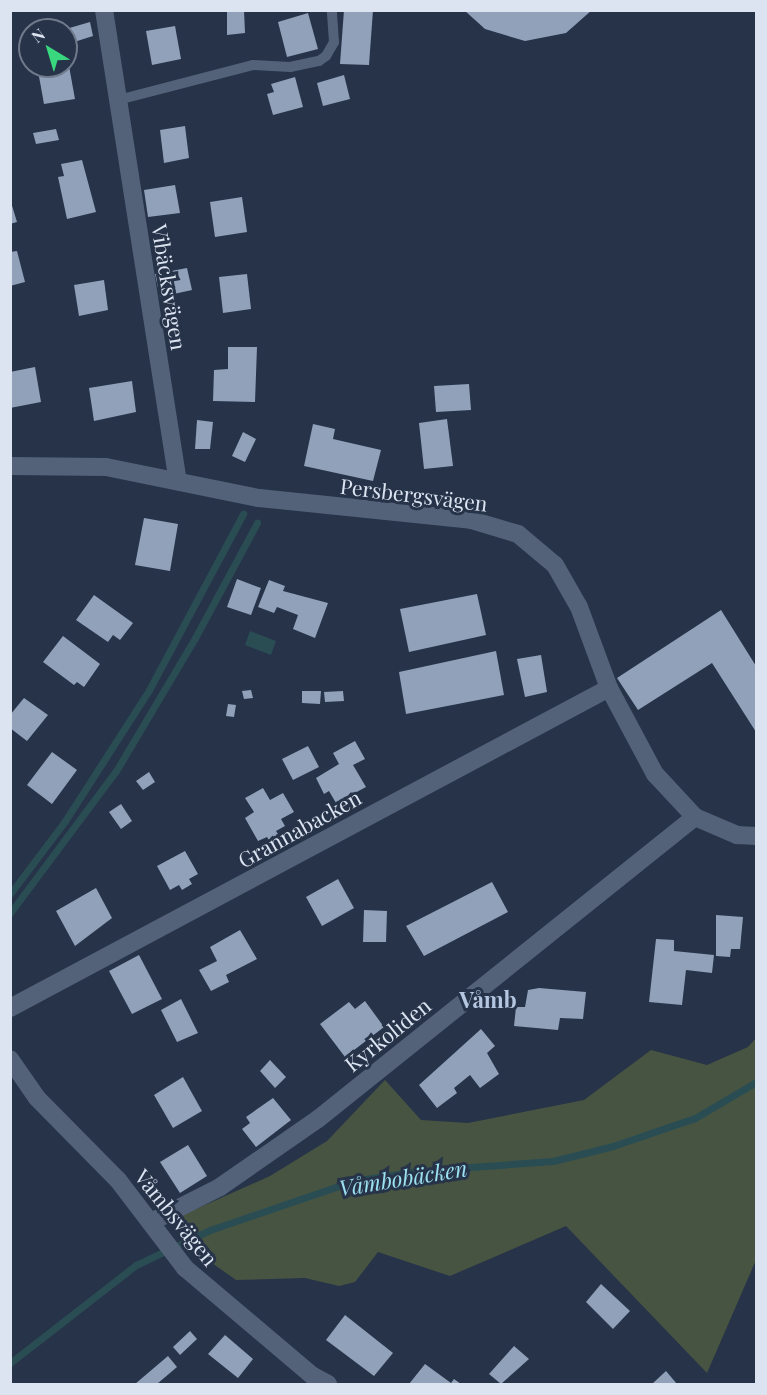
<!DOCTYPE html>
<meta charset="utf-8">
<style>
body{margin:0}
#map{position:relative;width:767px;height:1395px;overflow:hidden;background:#263348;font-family:"Playfair Display",serif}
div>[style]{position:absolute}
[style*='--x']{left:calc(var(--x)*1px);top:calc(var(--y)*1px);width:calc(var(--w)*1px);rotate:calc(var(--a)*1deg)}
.green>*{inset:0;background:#475442}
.water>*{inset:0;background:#2a4d54}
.stream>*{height:7px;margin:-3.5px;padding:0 3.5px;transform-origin:3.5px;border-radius:3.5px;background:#2a4d54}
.building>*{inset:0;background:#91a1ba}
.lane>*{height:10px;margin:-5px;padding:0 5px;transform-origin:5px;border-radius:5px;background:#536279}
.street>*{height:18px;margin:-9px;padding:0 9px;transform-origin:9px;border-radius:9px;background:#536279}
span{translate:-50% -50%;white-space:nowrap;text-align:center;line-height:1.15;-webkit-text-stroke:6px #263348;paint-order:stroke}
.street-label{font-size:21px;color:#dce4f2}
.neighbourhood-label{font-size:22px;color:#b5c6e1;font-weight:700}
.water-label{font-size:22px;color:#9ce1f0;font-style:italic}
.frame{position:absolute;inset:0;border:12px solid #dce4f2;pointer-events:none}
.north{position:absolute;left:18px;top:18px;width:60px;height:60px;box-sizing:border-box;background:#263348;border:2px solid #6f7a8c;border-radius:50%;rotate:322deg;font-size:16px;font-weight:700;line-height:24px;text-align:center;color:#dce4f2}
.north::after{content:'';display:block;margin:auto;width:21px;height:27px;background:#39d87f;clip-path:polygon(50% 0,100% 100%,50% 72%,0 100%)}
</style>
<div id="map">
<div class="green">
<i style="clip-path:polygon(756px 1038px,756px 1260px,707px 1373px,566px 1226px,450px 1276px,378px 1252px,355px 1282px,339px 1286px,305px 1278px,236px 1280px,202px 1256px,176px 1218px,270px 1176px,327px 1141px,385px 1080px,421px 1120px,468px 1123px,584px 1100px,651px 1050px,707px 1065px,748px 1047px)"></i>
</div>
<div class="water">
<i style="clip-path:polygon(250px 631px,276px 641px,271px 655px,245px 645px)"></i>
</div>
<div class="stream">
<i style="--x:10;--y:894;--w:91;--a:-53"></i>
<i style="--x:65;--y:821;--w:156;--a:-57.3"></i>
<i style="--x:149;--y:690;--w:200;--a:-61.9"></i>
<i style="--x:10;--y:913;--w:177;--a:-53.3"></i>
<i style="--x:116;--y:771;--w:155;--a:-59.3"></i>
<i style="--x:195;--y:638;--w:131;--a:-61.7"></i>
<i style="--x:10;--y:1363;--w:160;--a:-37.9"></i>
<i style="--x:136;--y:1265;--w:82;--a:-25.3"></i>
<i style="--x:210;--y:1230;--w:151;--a:-18.9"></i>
<i style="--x:353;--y:1181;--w:65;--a:-8.9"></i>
<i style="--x:417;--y:1171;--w:136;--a:-4.2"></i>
<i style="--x:553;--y:1161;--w:62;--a:-14"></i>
<i style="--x:613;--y:1146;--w:87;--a:-18.9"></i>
<i style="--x:695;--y:1118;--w:71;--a:-30.5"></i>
</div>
<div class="building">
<i style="clip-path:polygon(227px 10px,244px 10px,245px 33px,227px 35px)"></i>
<i style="clip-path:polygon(344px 10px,373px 10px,369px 65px,340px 64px)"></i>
<i style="clip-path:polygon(464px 10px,592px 10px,566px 33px,525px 41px,485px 29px)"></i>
<i style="clip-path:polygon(308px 13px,318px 49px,287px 57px,278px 22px)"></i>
<i style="clip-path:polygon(90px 22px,93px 36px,71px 43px,66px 29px)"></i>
<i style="clip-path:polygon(175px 26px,181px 59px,152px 65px,146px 31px)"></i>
<i style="clip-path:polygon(69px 66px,75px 99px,44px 104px,38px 71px)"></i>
<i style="clip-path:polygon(344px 75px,350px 99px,323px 106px,317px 83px)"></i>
<i style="clip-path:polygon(295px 77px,303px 107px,273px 115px,267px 94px,274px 92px,271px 84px)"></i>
<i style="clip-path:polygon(185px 126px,189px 158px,164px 163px,160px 130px)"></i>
<i style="clip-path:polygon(56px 129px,59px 140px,36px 144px,33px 133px)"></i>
<i style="clip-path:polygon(82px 160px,96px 212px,67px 219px,58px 177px,64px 176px,61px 164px)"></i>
<i style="clip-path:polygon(175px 185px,180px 213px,148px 217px,144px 190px)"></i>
<i style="clip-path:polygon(242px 197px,247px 232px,215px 237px,210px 202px)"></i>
<i style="clip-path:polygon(10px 199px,17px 222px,10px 224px)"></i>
<i style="clip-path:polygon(17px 251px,25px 282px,10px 286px,10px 252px)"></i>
<i style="clip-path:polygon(187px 268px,192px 290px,160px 297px,155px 274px)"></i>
<i style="clip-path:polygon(247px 274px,251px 309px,223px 313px,219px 277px)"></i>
<i style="clip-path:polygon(104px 280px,108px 310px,79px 316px,74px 285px)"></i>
<i style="clip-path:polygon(228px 347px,257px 347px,255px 402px,213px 401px,214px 370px,228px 369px)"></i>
<i style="clip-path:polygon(35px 367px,41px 402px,10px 408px,10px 372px)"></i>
<i style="clip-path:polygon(132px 381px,136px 412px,94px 421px,89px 388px)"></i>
<i style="clip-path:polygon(469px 384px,471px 410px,436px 412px,434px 386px)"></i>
<i style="clip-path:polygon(447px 419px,453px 466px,424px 469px,419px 423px)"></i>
<i style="clip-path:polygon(197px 420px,213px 422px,210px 449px,195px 449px)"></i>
<i style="clip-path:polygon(313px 424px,335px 429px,333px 439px,381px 450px,373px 481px,304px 466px)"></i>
<i style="clip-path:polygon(243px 432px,256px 439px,245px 462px,232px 456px)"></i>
<i style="clip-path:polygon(144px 518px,178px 524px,170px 571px,135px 565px)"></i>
<i style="clip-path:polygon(237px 579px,261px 588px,251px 615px,227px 607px)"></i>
<i style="clip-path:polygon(269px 580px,285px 586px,283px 591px,328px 603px,315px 638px,293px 629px,298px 615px,277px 607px,274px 613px,258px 607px)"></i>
<i style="clip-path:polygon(477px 594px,486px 635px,409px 652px,400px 609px)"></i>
<i style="clip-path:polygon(94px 595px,133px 623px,120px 640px,113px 635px,108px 642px,76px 620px)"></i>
<i style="clip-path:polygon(721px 610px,756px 666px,756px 732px,712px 663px,638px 710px,617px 678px)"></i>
<i style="clip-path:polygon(63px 636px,100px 664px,84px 687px,77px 682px,74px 685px,43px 662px)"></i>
<i style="clip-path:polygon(496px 651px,504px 695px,406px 714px,399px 672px)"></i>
<i style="clip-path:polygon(541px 655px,547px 692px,525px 697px,517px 659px)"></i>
<i style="clip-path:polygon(251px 690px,253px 698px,244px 699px,242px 691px)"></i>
<i style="clip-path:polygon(302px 691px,321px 691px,320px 704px,302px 703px)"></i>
<i style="clip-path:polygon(343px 691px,344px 701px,325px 702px,324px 692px)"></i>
<i style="clip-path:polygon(24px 698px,48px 715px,27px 741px,10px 728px,10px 715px)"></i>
<i style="clip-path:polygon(228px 704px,236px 705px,234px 717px,226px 716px)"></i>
<i style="clip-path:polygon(355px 741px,365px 759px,353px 765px,366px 787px,336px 803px,329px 791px,324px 794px,316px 778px,339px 764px,333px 753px)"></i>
<i style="clip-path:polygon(308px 746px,319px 767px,293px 780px,282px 759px)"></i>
<i style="clip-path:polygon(52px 752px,77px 770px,52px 804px,27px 785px)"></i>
<i style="clip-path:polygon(149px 772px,155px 782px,143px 790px,136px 781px)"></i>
<i style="clip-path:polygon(263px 788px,270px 800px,283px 793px,294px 812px,281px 819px,285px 826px,276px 831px,280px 837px,270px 842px,267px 837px,258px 841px,245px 818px,254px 812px,245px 798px)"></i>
<i style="clip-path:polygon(121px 804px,132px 821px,121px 829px,109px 812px)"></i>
<i style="clip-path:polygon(185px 851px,198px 874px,189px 879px,192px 884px,182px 890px,179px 885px,170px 890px,157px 866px)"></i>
<i style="clip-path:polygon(338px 879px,354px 908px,322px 926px,306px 897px)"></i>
<i style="clip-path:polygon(492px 882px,508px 912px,424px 956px,406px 926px)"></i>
<i style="clip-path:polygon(96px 888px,112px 918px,75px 946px,56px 911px)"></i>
<i style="clip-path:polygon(364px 910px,387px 911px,386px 942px,363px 942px)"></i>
<i style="clip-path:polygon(716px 915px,743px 917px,740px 949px,731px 949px,730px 957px,716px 956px)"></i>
<i style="clip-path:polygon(240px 930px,257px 959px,226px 975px,229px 982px,211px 991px,199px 970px,217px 961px,210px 947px)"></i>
<i style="clip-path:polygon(656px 939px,674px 940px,674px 951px,714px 955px,712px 973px,686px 970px,682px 1005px,649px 1002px)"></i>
<i style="clip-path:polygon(139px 955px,162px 999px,132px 1014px,109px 971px)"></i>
<i style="clip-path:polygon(539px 988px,586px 992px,583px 1019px,560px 1018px,558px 1030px,514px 1026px,516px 1007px,525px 1007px,528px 990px)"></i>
<i style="clip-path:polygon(181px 999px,198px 1033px,177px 1042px,161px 1010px)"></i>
<i style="clip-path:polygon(365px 1001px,384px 1027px,345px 1057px,320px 1024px,349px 1002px,355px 1009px)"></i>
<i style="clip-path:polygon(481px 1029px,495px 1046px,487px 1053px,499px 1074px,480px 1088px,470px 1075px,454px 1088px,457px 1093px,437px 1108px,419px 1085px)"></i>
<i style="clip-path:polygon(270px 1060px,286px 1077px,275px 1088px,260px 1071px)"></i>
<i style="clip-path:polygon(183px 1077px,202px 1111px,173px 1128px,154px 1095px)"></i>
<i style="clip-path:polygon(273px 1098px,291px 1120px,256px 1147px,242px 1129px,250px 1123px,246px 1117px)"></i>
<i style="clip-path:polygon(188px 1145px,207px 1176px,180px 1193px,160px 1162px)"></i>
<i style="clip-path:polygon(601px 1284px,630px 1311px,613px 1329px,586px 1302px)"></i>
<i style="clip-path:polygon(345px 1315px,393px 1353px,374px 1376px,326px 1340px)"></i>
<i style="clip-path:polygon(190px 1331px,197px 1339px,180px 1355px,173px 1347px)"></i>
<i style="clip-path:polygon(225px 1335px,253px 1359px,238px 1378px,208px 1354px)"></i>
<i style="clip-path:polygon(514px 1346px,529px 1359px,501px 1384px,489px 1374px)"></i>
<i style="clip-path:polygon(168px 1356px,177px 1367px,157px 1384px,135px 1384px)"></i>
<i style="clip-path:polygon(425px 1364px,451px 1383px,454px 1379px,461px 1384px,409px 1384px)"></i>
<i style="clip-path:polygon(666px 1371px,677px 1384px,652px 1384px)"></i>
</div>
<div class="lane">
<i style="--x:118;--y:100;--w:139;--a:-14.5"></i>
<i style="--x:253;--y:65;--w:37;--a:3"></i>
<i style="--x:290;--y:67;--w:30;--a:-12"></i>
<i style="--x:319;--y:61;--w:9;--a:-36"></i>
<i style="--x:326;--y:56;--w:16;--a:-60"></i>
<i style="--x:334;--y:42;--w:32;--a:-94"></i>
</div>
<div class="street">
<i style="--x:104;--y:10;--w:477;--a:81.1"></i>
<i style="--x:10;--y:466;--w:96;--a:0.6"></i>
<i style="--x:106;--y:467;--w:156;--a:11.5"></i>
<i style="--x:259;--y:498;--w:213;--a:5.9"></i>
<i style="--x:471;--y:520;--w:49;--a:16.6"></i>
<i style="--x:518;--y:534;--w:48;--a:40"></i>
<i style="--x:555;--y:565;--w:48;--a:60.3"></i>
<i style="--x:579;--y:607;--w:86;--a:69.7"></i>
<i style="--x:609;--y:688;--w:98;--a:61.9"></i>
<i style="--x:655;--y:774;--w:59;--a:47.1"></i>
<i style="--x:695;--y:817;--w:46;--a:23.2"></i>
<i style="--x:737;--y:835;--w:19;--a:3"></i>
<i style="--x:10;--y:1008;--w:679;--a:-28.11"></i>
<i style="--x:10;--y:1059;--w:47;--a:55.3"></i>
<i style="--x:37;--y:1098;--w:115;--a:45.4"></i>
<i style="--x:118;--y:1180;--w:111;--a:52.7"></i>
<i style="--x:185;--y:1268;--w:167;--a:40.2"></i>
<i style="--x:313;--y:1376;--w:17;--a:28"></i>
<i style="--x:151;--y:1222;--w:77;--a:-26.9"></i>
<i style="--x:220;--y:1187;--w:119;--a:-34.8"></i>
<i style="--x:318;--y:1119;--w:483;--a:-38.7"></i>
</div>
<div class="street-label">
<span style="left:170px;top:287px;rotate:81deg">Vibäcksvägen</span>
<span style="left:414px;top:494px;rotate:7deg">Persbergsvägen</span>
<span style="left:299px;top:828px;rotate:-29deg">Grannabacken</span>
<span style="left:387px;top:1034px;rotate:-39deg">Kyrkoliden</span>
<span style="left:177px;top:1217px;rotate:51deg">Våmbsvägen</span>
</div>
<div class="neighbourhood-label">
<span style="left:488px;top:1000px">Våmb</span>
</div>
<div class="water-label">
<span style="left:403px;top:1178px;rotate:-9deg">Våmbobäcken</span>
</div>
<div class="frame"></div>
<div class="north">N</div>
</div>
